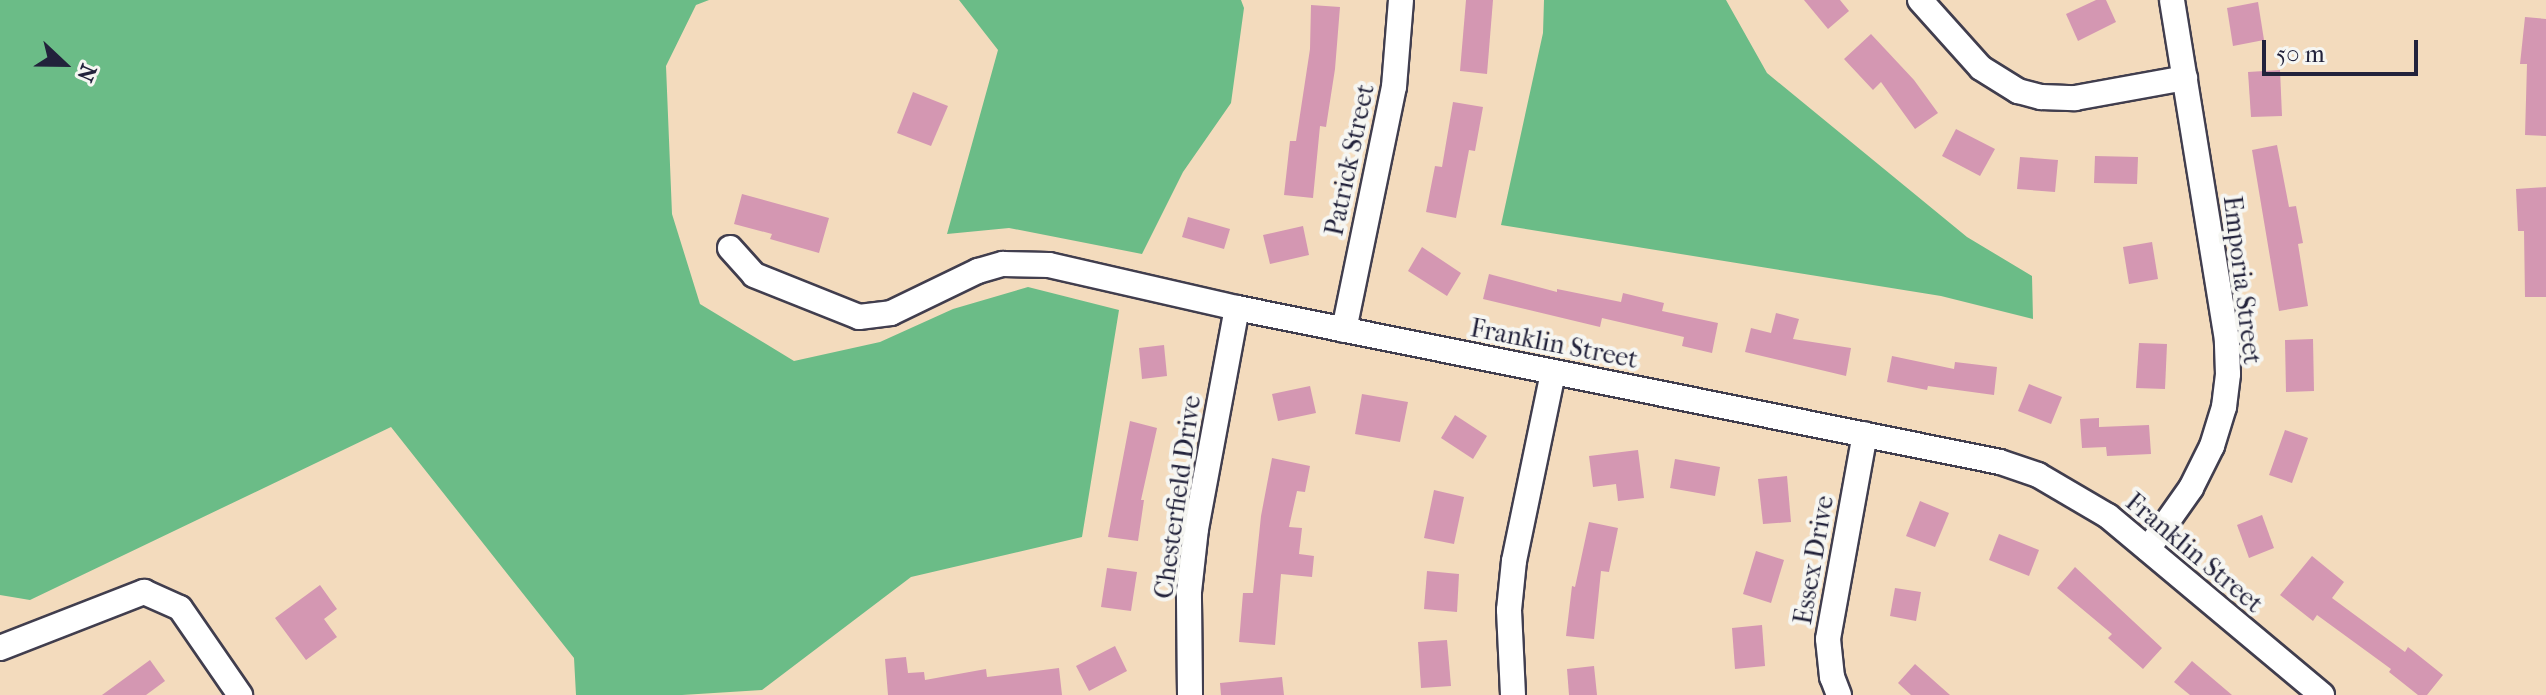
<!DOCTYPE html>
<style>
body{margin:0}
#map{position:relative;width:2546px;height:695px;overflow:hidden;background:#f3dbbd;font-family:"IM FELL French Canon",serif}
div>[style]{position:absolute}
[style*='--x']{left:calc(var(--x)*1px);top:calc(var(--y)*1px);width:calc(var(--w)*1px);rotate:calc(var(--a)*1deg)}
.forest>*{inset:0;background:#6bbc87}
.building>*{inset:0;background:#d497b2}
.roads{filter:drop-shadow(2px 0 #413e4e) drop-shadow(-2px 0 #413e4e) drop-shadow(0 2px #413e4e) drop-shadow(0 -2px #413e4e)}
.street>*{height:24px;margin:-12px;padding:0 12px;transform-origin:12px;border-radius:12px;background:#fff}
span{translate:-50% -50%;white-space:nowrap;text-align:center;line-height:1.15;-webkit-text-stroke:8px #f6f6f2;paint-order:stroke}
.street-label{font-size:26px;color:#22223b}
.north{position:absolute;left:24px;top:24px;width:80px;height:80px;-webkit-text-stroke:6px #f6f6f2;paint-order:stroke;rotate:112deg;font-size:22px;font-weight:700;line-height:32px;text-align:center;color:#22223b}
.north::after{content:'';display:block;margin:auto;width:28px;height:36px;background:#22223b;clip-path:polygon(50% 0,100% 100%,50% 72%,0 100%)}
.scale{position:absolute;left:2262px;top:40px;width:156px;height:36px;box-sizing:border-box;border:4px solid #22223b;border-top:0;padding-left:10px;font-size:24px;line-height:28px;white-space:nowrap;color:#22223b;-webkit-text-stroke:6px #f6f6f2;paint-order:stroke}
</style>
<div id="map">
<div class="forest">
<div style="clip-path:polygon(0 0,709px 0,696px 5px,666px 66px,672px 214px,700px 304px,794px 361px,880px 342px,953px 309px,1028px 287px,1119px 310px,1082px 537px,911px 577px,762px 690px,682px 695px,576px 695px,574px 658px,391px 427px,30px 600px,0 595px)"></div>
<div style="clip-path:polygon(959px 0,1241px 0,1244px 8px,1231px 103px,1183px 172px,1142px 254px,1009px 228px,947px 234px,998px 50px)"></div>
<div style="clip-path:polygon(1544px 0,1726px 0,1767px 73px,1967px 237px,2032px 276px,2033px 319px,1941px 296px,1501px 225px,1543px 33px)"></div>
</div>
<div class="building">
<div style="clip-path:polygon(1466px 0,1493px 0,1487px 74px,1460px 71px)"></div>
<div style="clip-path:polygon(1804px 0,1840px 0,1849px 11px,1828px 29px)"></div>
<div style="clip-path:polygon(2096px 0,2106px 0,2116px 22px,2078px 41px,2066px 14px)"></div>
<div style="clip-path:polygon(2258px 2px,2264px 40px,2233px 46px,2227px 8px)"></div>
<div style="clip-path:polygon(1311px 5px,1340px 7px,1335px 69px,1326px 127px,1320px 126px,1313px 198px,1284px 195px,1290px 141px,1296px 141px,1310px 49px)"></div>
<div style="clip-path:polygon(2525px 17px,2546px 19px,2546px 136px,2525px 135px,2527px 64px,2520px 64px)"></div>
<div style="clip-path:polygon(1871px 34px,1914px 80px,1938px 113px,1915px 129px,1881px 82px,1873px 90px,1844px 59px)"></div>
<div style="clip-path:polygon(2280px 70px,2282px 116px,2251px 117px,2248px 72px)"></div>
<div style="clip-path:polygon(913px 92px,948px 106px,931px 146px,897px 133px)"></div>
<div style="clip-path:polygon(1453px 102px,1483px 107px,1475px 151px,1469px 150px,1456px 218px,1426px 212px,1435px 166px,1442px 167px)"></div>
<div style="clip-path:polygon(1956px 129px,1995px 149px,1980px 176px,1942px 156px)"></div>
<div style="clip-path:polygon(2277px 145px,2289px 207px,2296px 206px,2303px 243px,2298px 244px,2308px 306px,2279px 311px,2252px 150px)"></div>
<div style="clip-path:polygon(2095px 156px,2138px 157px,2137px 184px,2094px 183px)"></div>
<div style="clip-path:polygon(2020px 157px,2058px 160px,2055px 192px,2017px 189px)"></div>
<div style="clip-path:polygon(2546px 187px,2546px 297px,2525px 297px,2524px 231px,2518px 231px,2516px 189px)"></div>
<div style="clip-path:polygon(742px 194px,829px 218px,819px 253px,770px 239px,772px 234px,734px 224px)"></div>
<div style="clip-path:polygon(1188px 217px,1230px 229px,1224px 249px,1182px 237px)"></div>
<div style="clip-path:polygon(1303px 226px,1309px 255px,1270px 264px,1263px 235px)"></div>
<div style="clip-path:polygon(2152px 242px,2158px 279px,2129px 284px,2123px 247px)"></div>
<div style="clip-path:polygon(1422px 247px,1461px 273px,1447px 296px,1408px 271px)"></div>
<div style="clip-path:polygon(1489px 274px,1557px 292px,1557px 289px,1621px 302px,1623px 293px,1664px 303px,1662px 311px,1718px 323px,1712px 353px,1682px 346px,1684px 337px,1602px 318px,1600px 327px,1483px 299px)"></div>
<div style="clip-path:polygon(1776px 313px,1799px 319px,1793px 339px,1851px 348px,1846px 376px,1745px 352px,1751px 328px,1771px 333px)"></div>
<div style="clip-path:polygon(2313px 339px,2314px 391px,2286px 392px,2285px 340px)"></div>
<div style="clip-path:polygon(2139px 343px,2167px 344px,2165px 389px,2136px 388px)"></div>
<div style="clip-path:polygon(1164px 345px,1167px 376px,1142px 379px,1139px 348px)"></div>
<div style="clip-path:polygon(1892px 356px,1954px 369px,1955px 362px,1997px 367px,1994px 395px,1928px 386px,1927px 390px,1887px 382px)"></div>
<div style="clip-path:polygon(2029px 384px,2062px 397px,2051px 424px,2018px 411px)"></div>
<div style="clip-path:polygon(1310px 386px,1316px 413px,1278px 421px,1272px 394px)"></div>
<div style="clip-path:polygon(1362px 394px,1408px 402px,1400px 442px,1355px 434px)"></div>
<div style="clip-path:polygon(1455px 415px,1487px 436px,1473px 459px,1441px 438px)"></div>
<div style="clip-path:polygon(2099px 418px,2099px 427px,2149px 425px,2151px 454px,2107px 456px,2106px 447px,2082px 448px,2080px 419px)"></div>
<div style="clip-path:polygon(1130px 421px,1157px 428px,1141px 500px,1144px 500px,1138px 541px,1108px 537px)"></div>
<div style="clip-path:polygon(2285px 430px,2308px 438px,2292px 483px,2269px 475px)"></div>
<div style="clip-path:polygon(1638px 450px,1644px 498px,1618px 501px,1616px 484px,1593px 487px,1589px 456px)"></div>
<div style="clip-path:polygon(1272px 458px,1310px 466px,1305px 492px,1297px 491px,1289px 527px,1302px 528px,1299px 554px,1314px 556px,1312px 577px,1281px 574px,1275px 645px,1239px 642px,1243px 593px,1253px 593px,1261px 516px)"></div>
<div style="clip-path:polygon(1675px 459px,1720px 467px,1715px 496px,1670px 488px)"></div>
<div style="clip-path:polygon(1787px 476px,1791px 522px,1763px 524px,1758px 479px)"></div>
<div style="clip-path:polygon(1434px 490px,1464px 497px,1454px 544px,1424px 538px)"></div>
<div style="clip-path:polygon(1920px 501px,1949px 513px,1935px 547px,1906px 536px)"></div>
<div style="clip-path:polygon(2262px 515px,2274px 548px,2249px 558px,2237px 525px)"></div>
<div style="clip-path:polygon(1589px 522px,1618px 528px,1609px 572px,1601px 571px,1594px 639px,1566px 636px,1572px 586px,1575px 587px)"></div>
<div style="clip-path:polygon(1999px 534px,2039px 550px,2029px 576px,1989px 560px)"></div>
<div style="clip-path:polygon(1756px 551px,1784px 560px,1771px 603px,1743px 594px)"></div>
<div style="clip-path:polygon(2312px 556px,2344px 582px,2332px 598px,2405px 652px,2408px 647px,2443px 675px,2427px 695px,2418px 695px,2389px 672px,2391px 669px,2317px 615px,2313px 621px,2280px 595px)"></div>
<div style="clip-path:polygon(2075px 567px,2162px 648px,2143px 669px,2108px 638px,2112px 634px,2057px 588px)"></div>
<div style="clip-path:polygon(1107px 568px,1137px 572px,1131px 611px,1101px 607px)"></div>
<div style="clip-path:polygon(1427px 571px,1459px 574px,1457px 612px,1424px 609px)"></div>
<div style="clip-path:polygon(320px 585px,337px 609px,324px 619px,337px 637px,306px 660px,275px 618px)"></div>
<div style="clip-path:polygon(1895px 588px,1921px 592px,1916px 621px,1890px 616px)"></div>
<div style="clip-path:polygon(1762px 625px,1765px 666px,1735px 669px,1732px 628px)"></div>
<div style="clip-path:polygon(1447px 640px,1451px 686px,1421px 688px,1418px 642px)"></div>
<div style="clip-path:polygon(1115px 646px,1127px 671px,1089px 691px,1076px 666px)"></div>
<div style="clip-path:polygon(906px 657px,908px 673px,924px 672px,925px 680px,986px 669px,987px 677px,1059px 668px,1062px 695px,888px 695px,885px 659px)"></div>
<div style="clip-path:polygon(150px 660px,165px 681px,146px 695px,102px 695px)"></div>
<div style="clip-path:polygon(2192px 661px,2232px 695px,2190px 695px,2174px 682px)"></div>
<div style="clip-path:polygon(1915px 664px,1950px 695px,1911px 695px,1898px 683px)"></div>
<div style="clip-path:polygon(1594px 666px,1597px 695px,1569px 695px,1567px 669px)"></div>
<div style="clip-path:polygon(1282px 677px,1284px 695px,1221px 695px,1220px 683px)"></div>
</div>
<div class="roads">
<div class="street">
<div style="--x:1920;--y:0;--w:91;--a:48.1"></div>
<div style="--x:1981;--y:68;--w:44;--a:31.9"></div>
<div style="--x:2018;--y:91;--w:24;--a:15"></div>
<div style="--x:2041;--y:97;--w:34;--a:2"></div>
<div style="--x:2075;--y:98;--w:112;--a:-10.3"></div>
<div style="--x:730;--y:248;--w:36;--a:48"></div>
<div style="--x:754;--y:275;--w:113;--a:21.8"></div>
<div style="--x:859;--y:317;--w:32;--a:-7"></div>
<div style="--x:891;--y:313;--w:97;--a:-25.8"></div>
<div style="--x:978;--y:271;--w:26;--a:-16"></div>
<div style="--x:1003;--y:264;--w:46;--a:1.2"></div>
<div style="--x:1049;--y:265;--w:193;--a:12.9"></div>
<div style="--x:1237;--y:308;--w:778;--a:11.41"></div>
<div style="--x:2000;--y:462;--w:40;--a:18.9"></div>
<div style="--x:2038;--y:475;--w:81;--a:30.4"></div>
<div style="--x:2108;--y:516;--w:279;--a:39.9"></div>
<div style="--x:1344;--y:330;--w:248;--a:-78.4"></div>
<div style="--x:1394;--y:87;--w:87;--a:-85.4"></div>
<div style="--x:2148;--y:549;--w:75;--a:-54.8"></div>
<div style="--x:2191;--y:488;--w:47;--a:-63.4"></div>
<div style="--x:2212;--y:446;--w:41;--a:-72.9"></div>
<div style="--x:2224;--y:407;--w:33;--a:-83"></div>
<div style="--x:2228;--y:374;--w:34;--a:-92"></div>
<div style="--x:2227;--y:340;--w:344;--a:-99.2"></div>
<div style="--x:0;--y:648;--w:155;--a:-21.3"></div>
<div style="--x:144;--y:592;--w:39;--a:24"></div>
<div style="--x:180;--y:608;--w:106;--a:55.4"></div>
<div style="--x:1190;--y:695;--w:103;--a:-90.6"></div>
<div style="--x:1189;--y:592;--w:63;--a:-83.7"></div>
<div style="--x:1196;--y:529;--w:225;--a:-79.5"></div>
<div style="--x:1513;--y:695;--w:85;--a:-92.7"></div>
<div style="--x:1509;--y:610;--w:49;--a:-84.2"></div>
<div style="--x:1514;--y:561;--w:193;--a:-78.3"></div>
<div style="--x:1839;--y:695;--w:19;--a:-111"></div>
<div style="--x:1832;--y:677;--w:38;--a:-96"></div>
<div style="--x:1828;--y:639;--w:208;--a:-79.8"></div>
</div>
</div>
<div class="street-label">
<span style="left:1350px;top:160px;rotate:-78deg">Patrick Street</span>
<span style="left:2242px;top:280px;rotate:83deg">Emporia Street</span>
<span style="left:1554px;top:344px;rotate:11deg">Franklin Street</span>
<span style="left:1178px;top:497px;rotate:-82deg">Chesterfield Drive</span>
<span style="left:2194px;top:553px;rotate:40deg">Franklin Street</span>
<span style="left:1814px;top:560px;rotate:-80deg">Essex Drive</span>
</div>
<div class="north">N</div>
<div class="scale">50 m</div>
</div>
